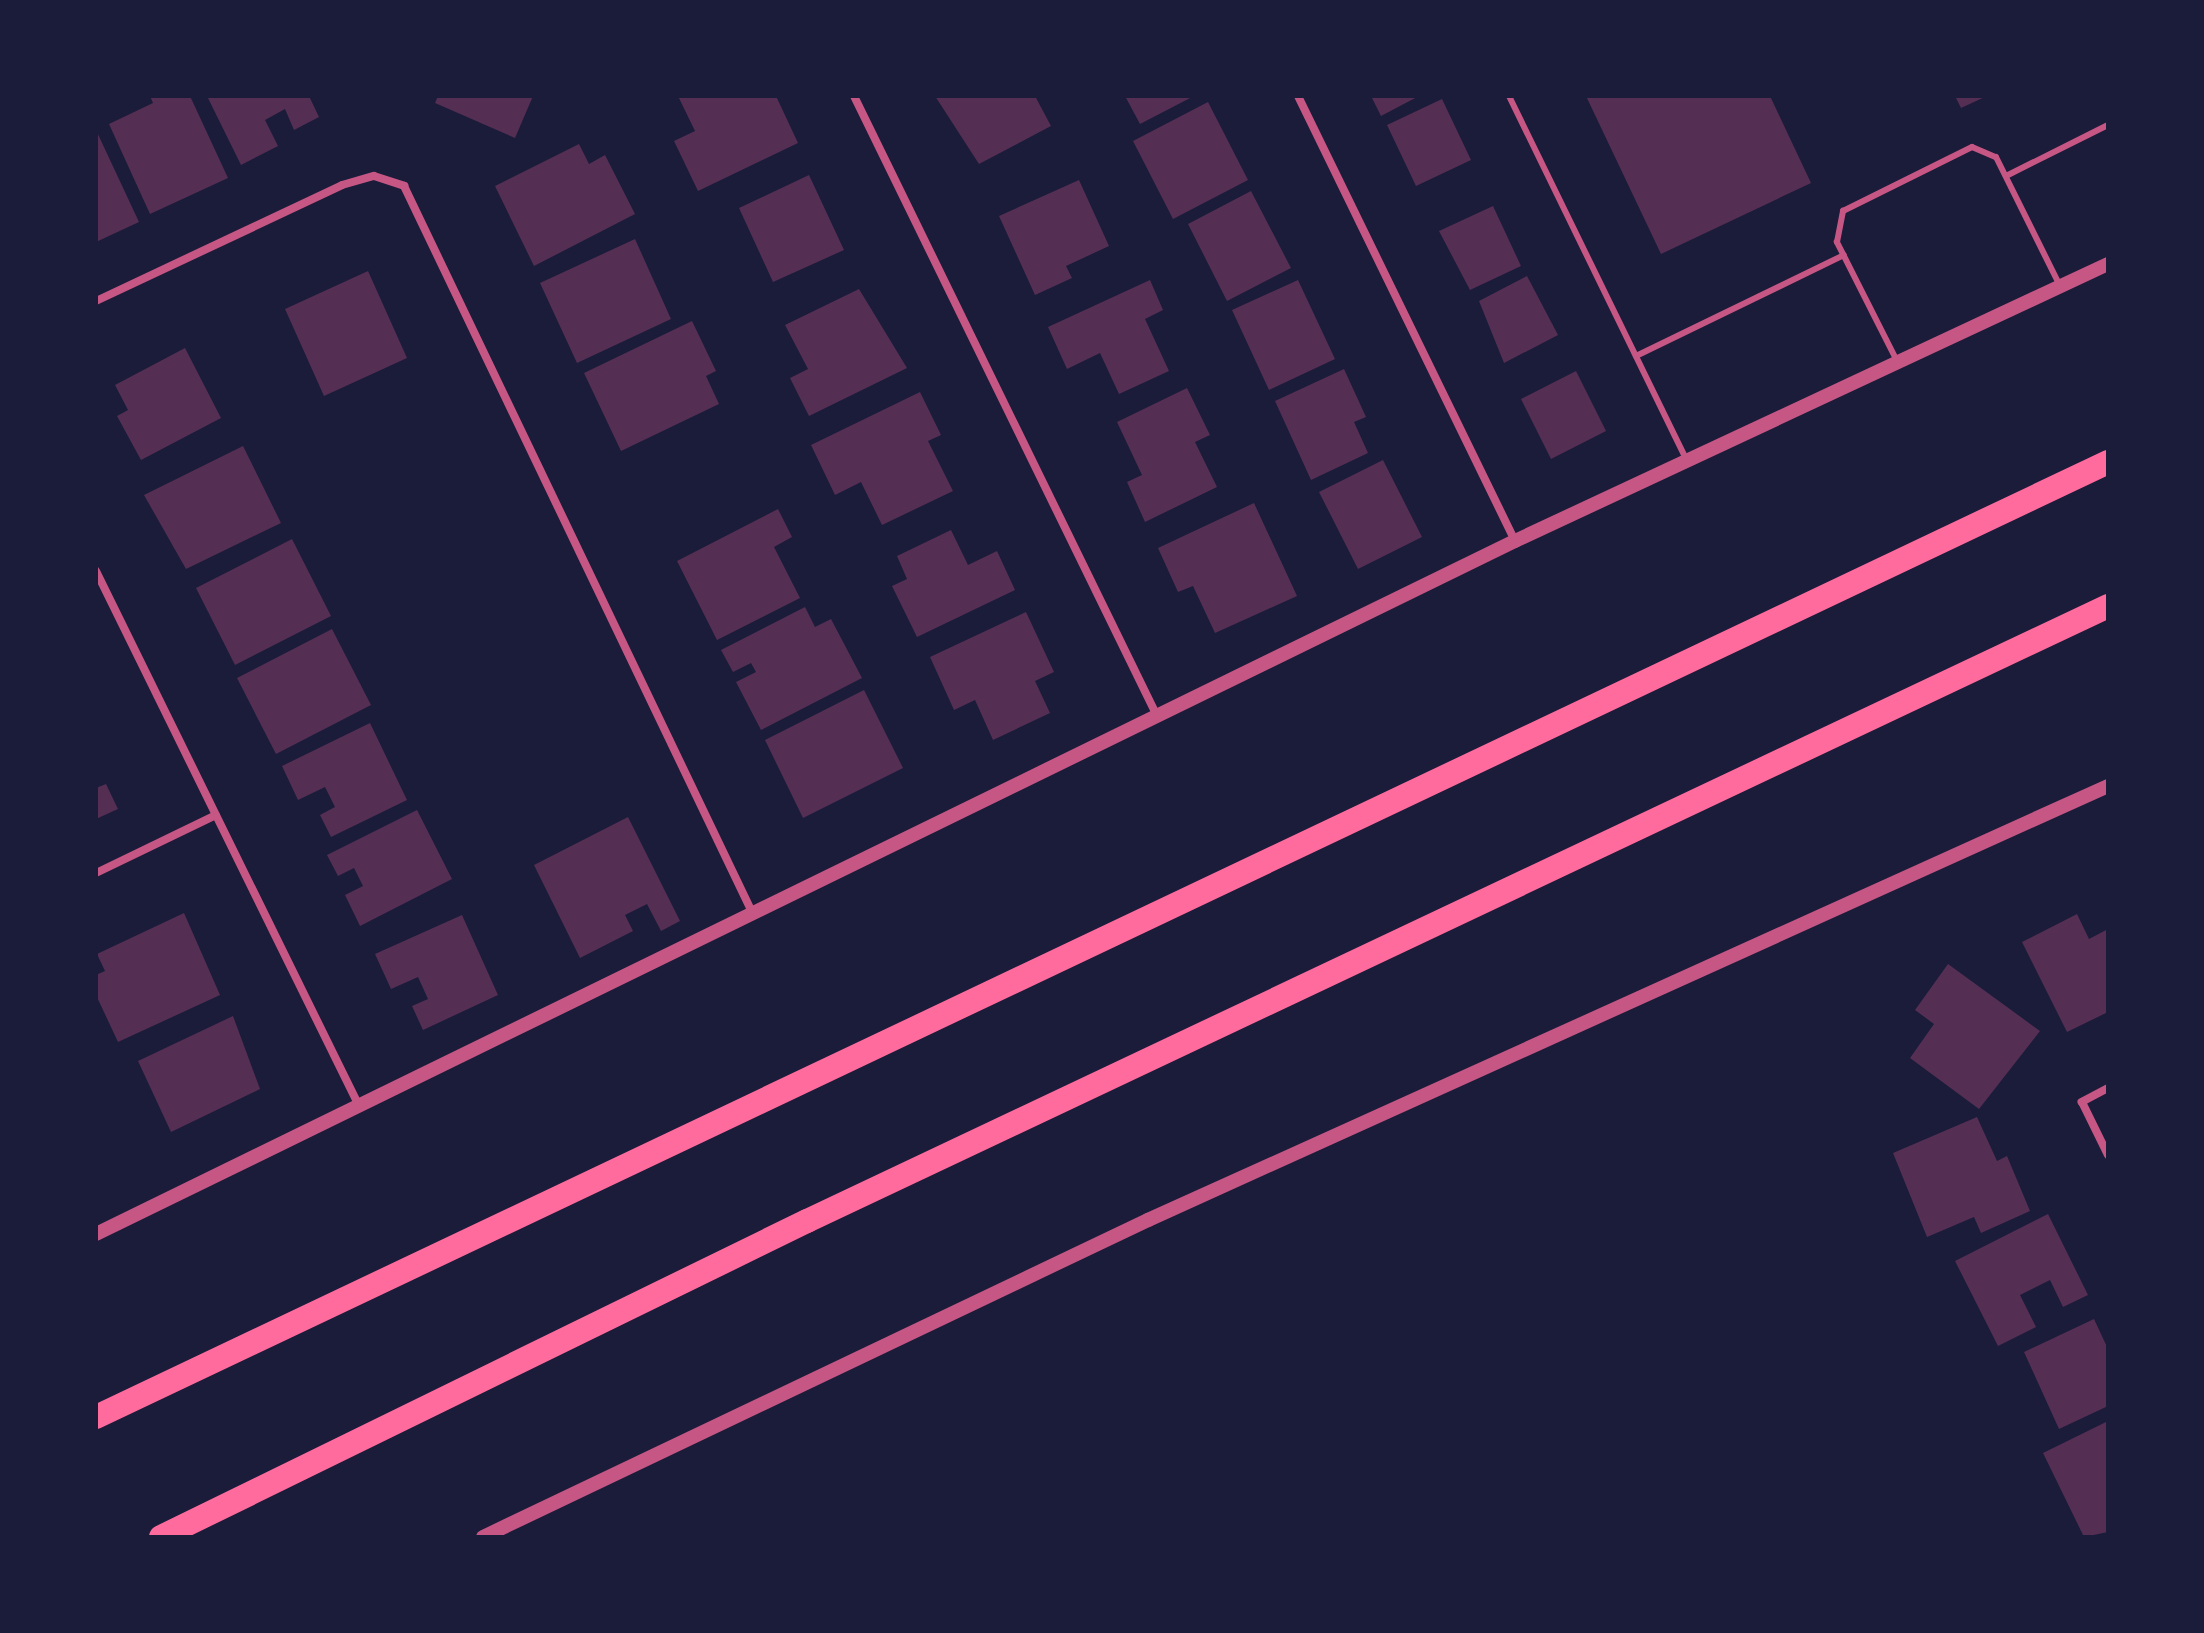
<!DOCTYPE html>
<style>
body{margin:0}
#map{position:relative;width:2204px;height:1633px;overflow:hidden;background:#1b1b3a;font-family:"Playfair Display",serif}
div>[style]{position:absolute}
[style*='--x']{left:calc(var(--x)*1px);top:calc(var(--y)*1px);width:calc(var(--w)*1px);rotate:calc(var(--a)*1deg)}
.building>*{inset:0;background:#542f53}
.service>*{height:6px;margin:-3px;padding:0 3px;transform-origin:3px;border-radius:3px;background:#c65784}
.minor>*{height:8px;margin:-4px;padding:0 4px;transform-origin:4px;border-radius:4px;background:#c65784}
.tertiary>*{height:14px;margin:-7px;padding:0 7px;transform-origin:7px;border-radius:7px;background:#c65784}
.motorway>*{height:24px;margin:-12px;padding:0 12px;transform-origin:12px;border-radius:12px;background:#ff6b9d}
span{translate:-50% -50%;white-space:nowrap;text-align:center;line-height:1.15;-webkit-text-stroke:6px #1b1b3a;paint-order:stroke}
.frame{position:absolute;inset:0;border:98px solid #1b1b3a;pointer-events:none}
</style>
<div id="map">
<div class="building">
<div style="clip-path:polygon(150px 96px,190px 96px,228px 178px,150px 214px,109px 124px,153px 103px)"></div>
<div style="clip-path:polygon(207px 96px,309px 96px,319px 117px,294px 130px,285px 109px,265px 120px,278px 146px,241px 165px)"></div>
<div style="clip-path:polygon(438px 96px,533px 96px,515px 138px,435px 103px)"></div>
<div style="clip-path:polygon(678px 96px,776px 96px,798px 143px,698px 191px,674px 141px,695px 131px)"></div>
<div style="clip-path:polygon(935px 96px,1035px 96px,1051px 126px,979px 164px)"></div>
<div style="clip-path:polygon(1125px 96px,1194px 96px,1140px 124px)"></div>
<div style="clip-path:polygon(1371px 96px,1419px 96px,1381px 116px)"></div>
<div style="clip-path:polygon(1586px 96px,1770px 96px,1811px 183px,1661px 254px)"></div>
<div style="clip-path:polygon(1955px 96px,1987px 96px,1961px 108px)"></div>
<div style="clip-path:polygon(1442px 99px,1471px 160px,1416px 186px,1387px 125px)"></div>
<div style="clip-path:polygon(1208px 102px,1248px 180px,1173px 219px,1133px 141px)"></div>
<div style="clip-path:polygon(96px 130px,139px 222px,96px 242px)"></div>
<div style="clip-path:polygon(579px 144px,589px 164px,605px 155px,635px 214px,534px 266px,495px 186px)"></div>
<div style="clip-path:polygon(809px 175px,844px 250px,773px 282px,739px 208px)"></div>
<div style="clip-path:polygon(1079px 180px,1109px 246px,1066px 266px,1072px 278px,1035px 295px,999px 216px)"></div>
<div style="clip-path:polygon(1251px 191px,1291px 268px,1227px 301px,1188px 224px)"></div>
<div style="clip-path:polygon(1493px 206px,1521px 266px,1470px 290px,1439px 231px)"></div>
<div style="clip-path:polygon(635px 239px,671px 319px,577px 363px,540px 283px)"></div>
<div style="clip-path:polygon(368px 271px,407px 358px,324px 396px,285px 309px)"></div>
<div style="clip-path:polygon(1527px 276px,1558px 335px,1504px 363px,1479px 301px)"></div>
<div style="clip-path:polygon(1150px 280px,1163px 310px,1145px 319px,1169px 371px,1119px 394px,1100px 353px,1067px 369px,1048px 327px)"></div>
<div style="clip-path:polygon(1298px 280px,1335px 359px,1269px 390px,1232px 310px)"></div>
<div style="clip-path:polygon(859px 289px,907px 368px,809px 416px,790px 378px,808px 369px,785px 325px)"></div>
<div style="clip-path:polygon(692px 321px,716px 371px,706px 376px,719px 404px,621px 451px,584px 373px)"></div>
<div style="clip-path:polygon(185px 348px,221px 418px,141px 460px,117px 416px,128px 410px,115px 385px)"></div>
<div style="clip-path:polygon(1344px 369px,1366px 417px,1354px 422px,1368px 453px,1311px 480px,1275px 401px)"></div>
<div style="clip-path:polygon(1576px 371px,1606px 431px,1551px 459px,1521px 399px)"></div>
<div style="clip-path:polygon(1187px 388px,1210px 435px,1195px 442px,1217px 487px,1145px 522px,1127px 482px,1142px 475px,1117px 422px)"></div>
<div style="clip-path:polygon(920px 392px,941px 435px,928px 441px,953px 491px,882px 525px,861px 482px,835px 495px,811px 445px)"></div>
<div style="clip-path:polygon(243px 446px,281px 523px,186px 569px,144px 495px)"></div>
<div style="clip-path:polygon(1383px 460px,1422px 537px,1358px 569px,1319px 492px)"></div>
<div style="clip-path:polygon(1254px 503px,1297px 596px,1215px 633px,1193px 586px,1178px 592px,1158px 548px)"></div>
<div style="clip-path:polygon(778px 509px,792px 537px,774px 547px,800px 598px,717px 640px,677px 561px)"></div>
<div style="clip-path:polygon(951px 530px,968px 565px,997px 551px,1015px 590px,917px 637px,892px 586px,907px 579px,897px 556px)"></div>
<div style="clip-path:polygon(292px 539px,331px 616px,235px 665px,196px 588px)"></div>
<div style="clip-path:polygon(805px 607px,815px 627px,831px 619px,862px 678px,761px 730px,736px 682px,756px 672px,751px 663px,733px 672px,721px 650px)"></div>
<div style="clip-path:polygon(1026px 612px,1054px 672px,1035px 681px,1050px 713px,993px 740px,975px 700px,954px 710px,930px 657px)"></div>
<div style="clip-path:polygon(332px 629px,371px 705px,276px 754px,237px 678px)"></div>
<div style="clip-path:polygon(864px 690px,903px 768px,803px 818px,765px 740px)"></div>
<div style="clip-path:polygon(370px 723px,407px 800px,331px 837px,320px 815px,335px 807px,325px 787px,298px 800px,282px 766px)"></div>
<div style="clip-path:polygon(106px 784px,118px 809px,96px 819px,96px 788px)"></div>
<div style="clip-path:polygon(417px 810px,452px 879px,360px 926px,345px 895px,363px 886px,354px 868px,338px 876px,327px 855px)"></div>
<div style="clip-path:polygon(628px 817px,680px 921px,661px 931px,647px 904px,625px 915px,633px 931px,580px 958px,534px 865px)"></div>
<div style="clip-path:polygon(184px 913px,220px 995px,118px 1042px,96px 995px,96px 975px,105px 971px,97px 954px)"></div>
<div style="clip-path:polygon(2077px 914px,2089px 939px,2108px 929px,2108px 1012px,2067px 1032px,2022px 942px)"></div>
<div style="clip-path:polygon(462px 915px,498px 995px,423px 1030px,412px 1006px,428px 999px,418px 977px,391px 989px,375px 954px)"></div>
<div style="clip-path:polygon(1948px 964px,2040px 1031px,1979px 1109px,1910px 1058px,1934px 1024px,1915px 1010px)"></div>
<div style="clip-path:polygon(233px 1016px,260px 1089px,171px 1132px,138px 1061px)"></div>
<div style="clip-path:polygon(1977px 1117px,1997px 1161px,2007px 1156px,2030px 1211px,1981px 1233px,1974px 1217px,1927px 1237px,1893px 1153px)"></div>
<div style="clip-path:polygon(2048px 1214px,2088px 1295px,2063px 1307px,2050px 1280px,2020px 1295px,2036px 1327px,1998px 1346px,1955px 1261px)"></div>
<div style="clip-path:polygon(2094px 1319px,2108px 1349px,2108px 1406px,2059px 1429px,2024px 1352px)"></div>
<div style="clip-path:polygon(2108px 1421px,2108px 1532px,2084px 1537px,2043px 1453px)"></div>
</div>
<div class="service">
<div style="--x:1509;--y:96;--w:406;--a:64"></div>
<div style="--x:2006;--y:176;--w:114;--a:-26.6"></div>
<div style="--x:1636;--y:356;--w:231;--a:-25.9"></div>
<div style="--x:1898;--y:363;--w:136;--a:-116.8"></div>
<div style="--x:1837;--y:242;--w:32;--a:-79"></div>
<div style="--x:1843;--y:211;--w:144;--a:-26.4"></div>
<div style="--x:1972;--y:147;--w:26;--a:23"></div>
<div style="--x:1996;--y:157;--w:144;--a:63.6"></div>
</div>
<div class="minor">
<div style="--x:854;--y:96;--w:690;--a:63.95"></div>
<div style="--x:1298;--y:96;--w:495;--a:64"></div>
<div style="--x:96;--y:301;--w:272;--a:-25.2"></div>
<div style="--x:342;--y:185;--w:33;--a:-16"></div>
<div style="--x:374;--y:176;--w:32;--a:18"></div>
<div style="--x:404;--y:186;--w:807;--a:64.39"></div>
<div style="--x:96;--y:571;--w:594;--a:63.82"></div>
<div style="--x:96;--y:873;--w:133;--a:-25.8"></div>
<div style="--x:2108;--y:1088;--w:30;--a:152"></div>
<div style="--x:2082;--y:1102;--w:59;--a:63.9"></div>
</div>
<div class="tertiary">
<div style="--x:96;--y:1234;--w:1579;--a:-26.03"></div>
<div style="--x:1515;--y:541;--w:655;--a:-25.04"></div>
<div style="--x:483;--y:1537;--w:737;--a:-25.49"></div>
<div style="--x:1148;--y:1220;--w:1054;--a:-24.33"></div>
</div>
<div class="motorway">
<div style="--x:96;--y:1417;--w:2227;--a:-25.39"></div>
<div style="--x:161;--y:1537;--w:719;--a:-26.07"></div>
<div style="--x:807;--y:1221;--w:1439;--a:-25.3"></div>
</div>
<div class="frame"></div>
</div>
